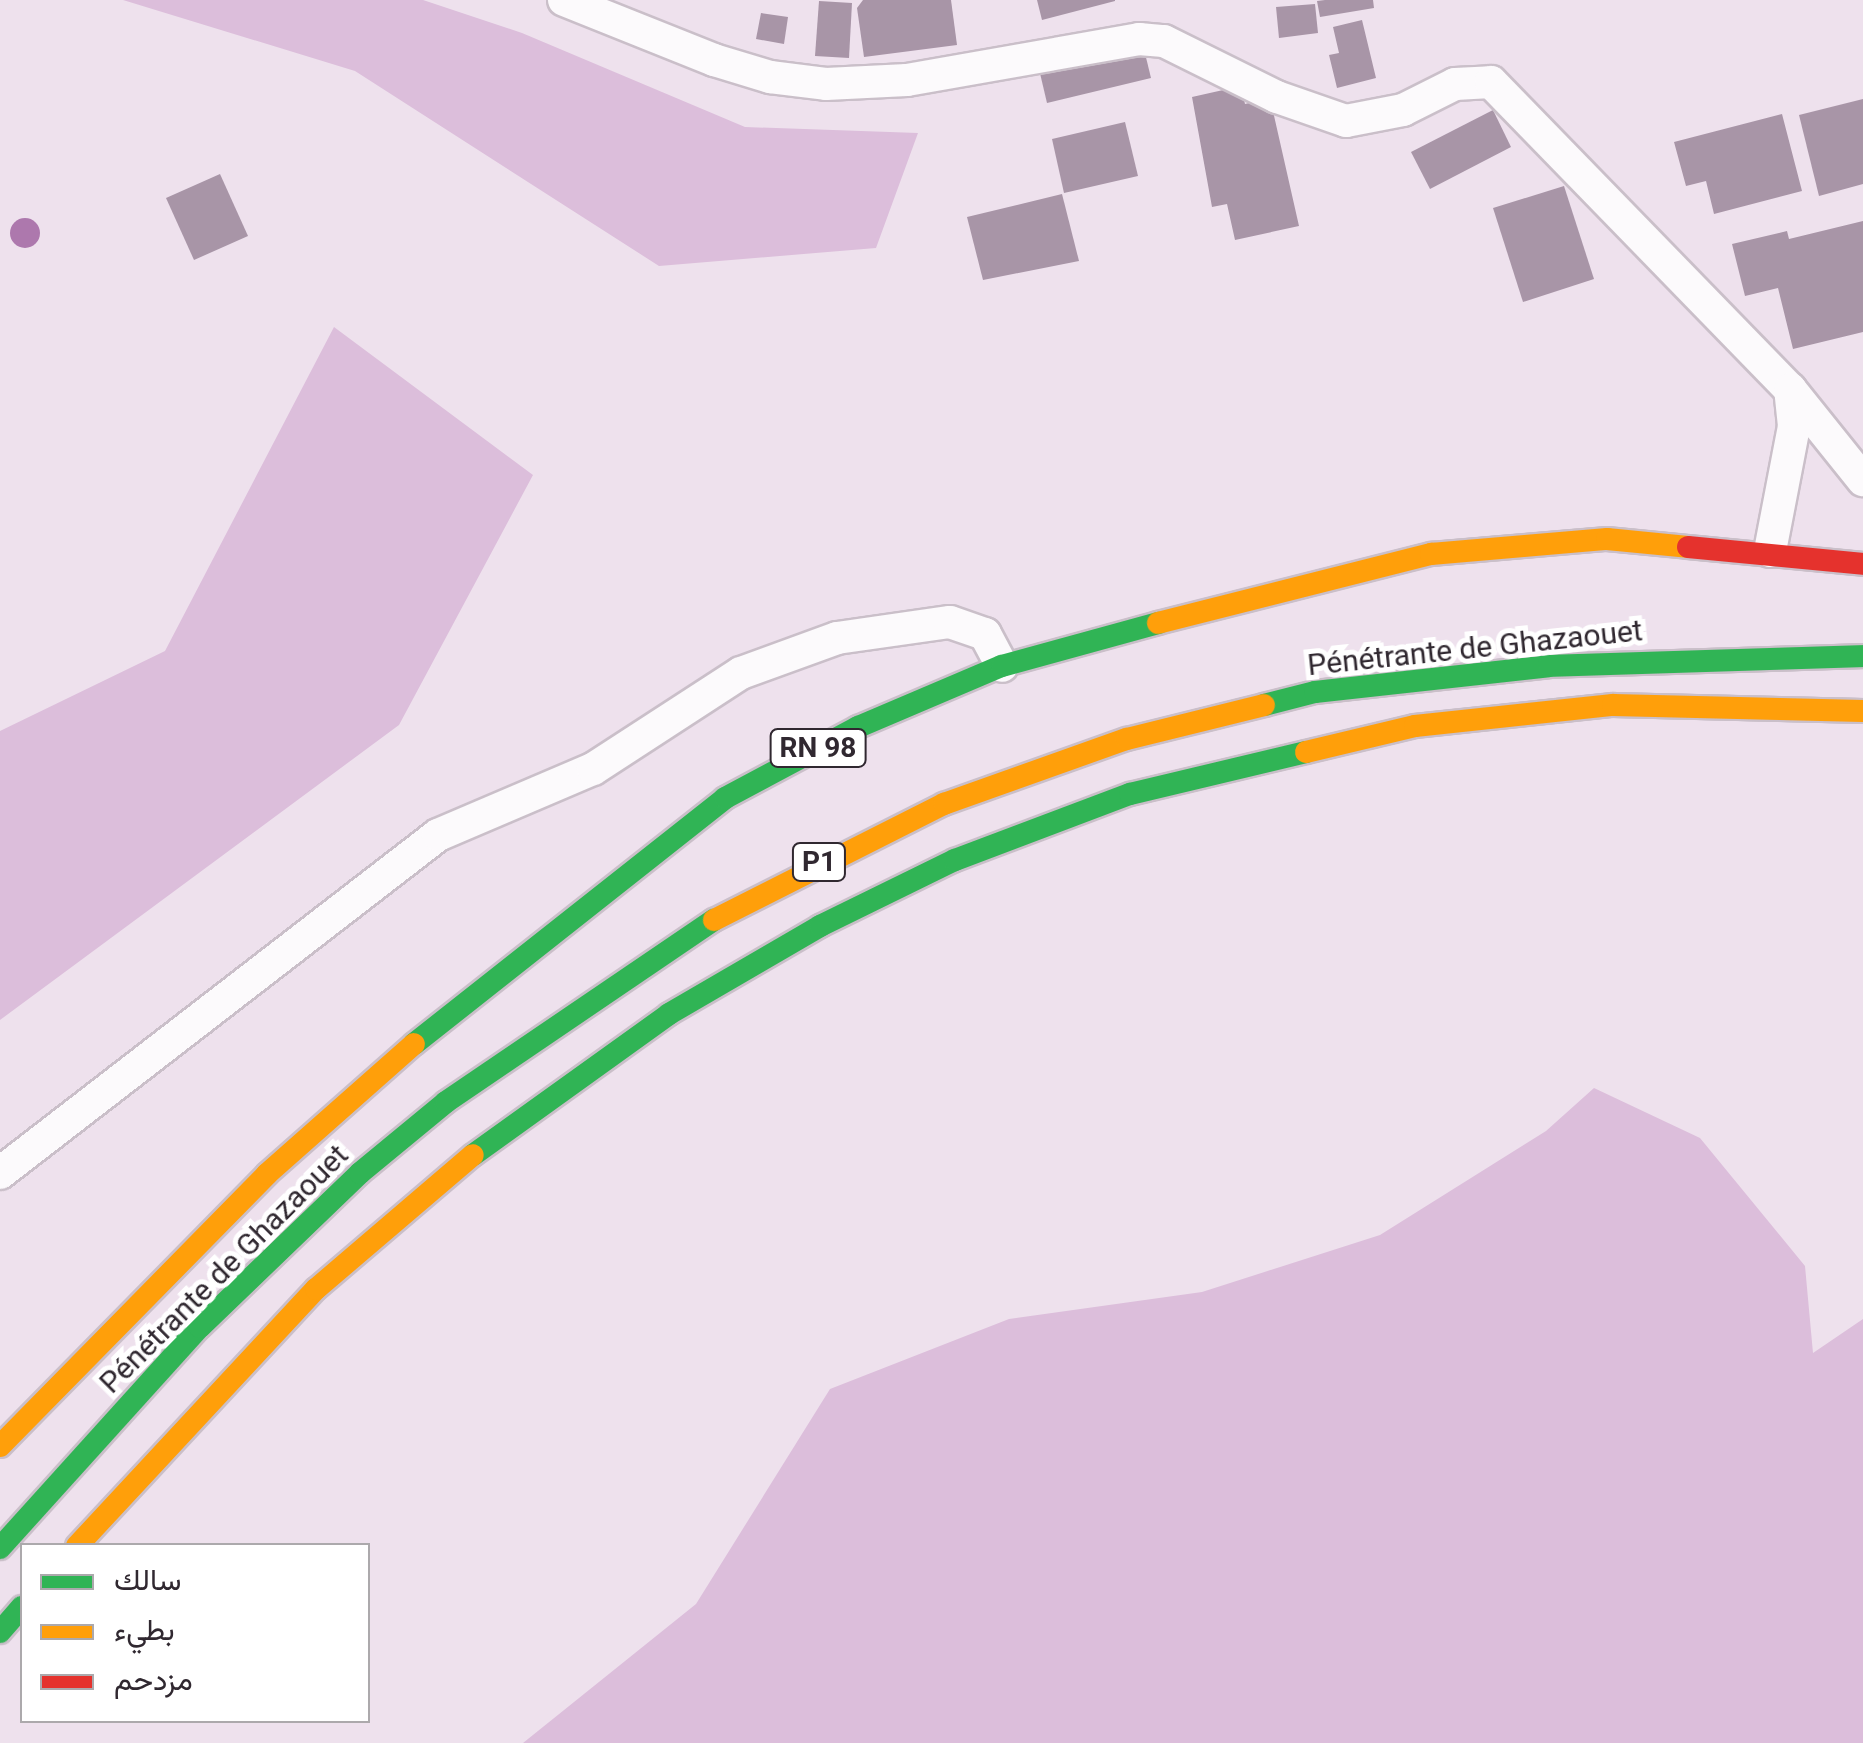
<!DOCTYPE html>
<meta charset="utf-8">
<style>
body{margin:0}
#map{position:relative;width:1863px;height:1743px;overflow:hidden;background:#eee1ed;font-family:Roboto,Vazirmatn,sans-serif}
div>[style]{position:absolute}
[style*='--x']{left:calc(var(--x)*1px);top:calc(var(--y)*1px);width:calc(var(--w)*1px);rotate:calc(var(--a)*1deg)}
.green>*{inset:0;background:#dcbedb}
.building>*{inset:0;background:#a895a7}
.roads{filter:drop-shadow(2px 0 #cabfc9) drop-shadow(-2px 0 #cabfc9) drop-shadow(0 2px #cabfc9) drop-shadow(0 -2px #cabfc9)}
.street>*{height:32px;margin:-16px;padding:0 16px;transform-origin:16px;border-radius:16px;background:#fcfafc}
.fast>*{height:22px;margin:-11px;padding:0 11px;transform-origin:11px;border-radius:11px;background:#30b455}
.slow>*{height:22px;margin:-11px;padding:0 11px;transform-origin:11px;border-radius:11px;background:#ff9f0a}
.jam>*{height:22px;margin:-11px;padding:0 11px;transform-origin:11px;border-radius:11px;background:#e5322d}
.trees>*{width:30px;height:30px;margin:-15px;border-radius:50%;background:#ad78ad}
span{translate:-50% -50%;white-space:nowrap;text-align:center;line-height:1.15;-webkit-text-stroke:10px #fff;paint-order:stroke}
.shield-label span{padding:2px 8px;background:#fff;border:2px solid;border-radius:8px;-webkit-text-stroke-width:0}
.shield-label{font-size:28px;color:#302830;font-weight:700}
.street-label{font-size:30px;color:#302830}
.legend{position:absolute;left:20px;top:1543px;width:350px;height:180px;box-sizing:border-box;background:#fff;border:2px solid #aca9ac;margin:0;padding:12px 18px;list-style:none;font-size:30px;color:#302830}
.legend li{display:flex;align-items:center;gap:20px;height:50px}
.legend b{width:50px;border:2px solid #aca9ac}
</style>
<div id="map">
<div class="green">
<div style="clip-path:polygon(123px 0,423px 0,522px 33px,745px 127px,918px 133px,876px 248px,659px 266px,355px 71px)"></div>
<div style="clip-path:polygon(334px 327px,533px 475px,399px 725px,0 1020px,0 731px,165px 651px)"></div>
<div style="clip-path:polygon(1594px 1088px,1700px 1138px,1805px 1266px,1813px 1353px,1863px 1319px,1863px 1743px,523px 1743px,696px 1604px,830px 1389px,1009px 1319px,1202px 1292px,1380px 1235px,1546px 1131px)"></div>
</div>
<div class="building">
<div style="clip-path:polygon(863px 0,951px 0,957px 45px,864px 57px,857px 8px)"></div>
<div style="clip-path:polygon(1037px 0,1115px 0,1115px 1px,1042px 20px)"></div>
<div style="clip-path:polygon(1325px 0,1373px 0,1374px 8px,1320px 17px,1317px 1px)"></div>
<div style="clip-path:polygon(819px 1px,852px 3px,849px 58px,815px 56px)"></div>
<div style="clip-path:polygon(1315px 4px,1318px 33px,1279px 38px,1276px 7px)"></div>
<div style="clip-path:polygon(761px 13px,788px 17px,784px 44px,756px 39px)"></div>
<div style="clip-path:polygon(1362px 20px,1376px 78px,1337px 88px,1329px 55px,1339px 53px,1333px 27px)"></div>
<div style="clip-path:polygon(1143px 45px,1151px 78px,1047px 103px,1039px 69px)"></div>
<div style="clip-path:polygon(1241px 86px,1245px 104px,1270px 98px,1299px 226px,1235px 240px,1227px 204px,1212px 207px,1192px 97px)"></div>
<div style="clip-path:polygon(1863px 99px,1863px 184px,1819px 196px,1799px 115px)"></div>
<div style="clip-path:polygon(1493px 110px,1511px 147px,1430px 189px,1411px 152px)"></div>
<div style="clip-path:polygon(1782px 114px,1802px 191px,1714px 214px,1706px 181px,1686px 186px,1674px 142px)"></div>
<div style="clip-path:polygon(1125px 122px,1138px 176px,1064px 193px,1052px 139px)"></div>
<div style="clip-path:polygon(220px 174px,248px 236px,194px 260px,166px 198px)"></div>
<div style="clip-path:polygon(1564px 186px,1594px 279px,1523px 302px,1493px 208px)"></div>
<div style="clip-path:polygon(1062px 194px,1079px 261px,983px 280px,967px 217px)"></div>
<div style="clip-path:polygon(1863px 221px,1863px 332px,1793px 349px,1778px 288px,1745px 296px,1732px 244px,1787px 231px,1789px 239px)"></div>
</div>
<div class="roads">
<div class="street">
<div style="--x:564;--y:0;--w:162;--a:21.8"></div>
<div style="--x:714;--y:60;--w:59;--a:16.9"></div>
<div style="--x:770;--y:77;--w:56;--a:7.1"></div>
<div style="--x:826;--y:84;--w:81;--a:-2.8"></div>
<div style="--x:907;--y:80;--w:236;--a:-10"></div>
<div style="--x:1139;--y:39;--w:25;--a:5"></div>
<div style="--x:1164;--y:41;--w:126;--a:26.4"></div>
<div style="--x:1277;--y:97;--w:73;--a:19.2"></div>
<div style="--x:1346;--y:121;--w:58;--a:-10.9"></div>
<div style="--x:1403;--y:110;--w:58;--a:-26.6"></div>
<div style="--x:1455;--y:84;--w:36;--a:-3"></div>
<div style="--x:1491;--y:82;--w:429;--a:45.8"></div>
<div style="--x:1790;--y:389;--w:117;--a:51.3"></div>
<div style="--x:1770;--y:551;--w:127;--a:-79.1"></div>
<div style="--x:1794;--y:426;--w:37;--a:-96"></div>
<div style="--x:0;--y:1173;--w:553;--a:-37.66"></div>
<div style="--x:438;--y:835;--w:168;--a:-23.1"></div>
<div style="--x:593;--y:769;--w:176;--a:-33"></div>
<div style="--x:741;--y:673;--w:102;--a:-20"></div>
<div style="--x:837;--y:638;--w:114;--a:-8.1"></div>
<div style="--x:950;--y:622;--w:37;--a:19"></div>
<div style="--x:985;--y:634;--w:36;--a:62"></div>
</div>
<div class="fast">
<div style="--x:1264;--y:705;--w:53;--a:-14.3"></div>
<div style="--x:1315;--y:692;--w:235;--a:-6.3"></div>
<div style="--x:1549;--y:666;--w:314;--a:-1.8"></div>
<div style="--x:414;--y:1044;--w:397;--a:-38.3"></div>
<div style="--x:725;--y:798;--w:151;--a:-28.1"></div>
<div style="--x:858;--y:727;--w:156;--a:-23"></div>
<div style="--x:1002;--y:666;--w:162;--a:-15.4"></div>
<div style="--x:473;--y:1155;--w:241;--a:-35.7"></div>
<div style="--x:669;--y:1014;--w:175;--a:-30.2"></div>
<div style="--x:820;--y:926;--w:150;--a:-26.1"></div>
<div style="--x:955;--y:860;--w:187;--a:-20.7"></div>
<div style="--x:1130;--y:794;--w:181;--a:-13.4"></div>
<div style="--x:0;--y:1548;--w:298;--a:-47.9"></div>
<div style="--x:200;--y:1327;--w:222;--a:-43.9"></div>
<div style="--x:360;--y:1173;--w:112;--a:-39.5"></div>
<div style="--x:446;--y:1102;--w:324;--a:-34.2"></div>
<div style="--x:0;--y:1632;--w:33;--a:-49"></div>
</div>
<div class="slow">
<div style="--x:1158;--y:623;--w:282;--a:-14.2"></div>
<div style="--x:1431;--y:554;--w:177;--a:-4.9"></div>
<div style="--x:1607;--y:539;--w:81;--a:5.6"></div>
<div style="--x:1306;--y:752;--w:112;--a:-13.4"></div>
<div style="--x:1415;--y:726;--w:199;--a:-6.1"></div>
<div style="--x:1613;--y:705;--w:250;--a:1.4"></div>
<div style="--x:714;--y:920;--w:258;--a:-26.8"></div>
<div style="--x:944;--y:804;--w:194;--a:-19.6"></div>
<div style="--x:1127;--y:739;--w:141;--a:-13.9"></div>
<div style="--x:0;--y:1446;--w:381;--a:-45.5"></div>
<div style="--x:267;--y:1174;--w:196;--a:-41.5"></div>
<div style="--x:77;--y:1546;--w:351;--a:-47.1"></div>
<div style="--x:316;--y:1289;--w:206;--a:-40.5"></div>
</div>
<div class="jam">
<div style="--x:1688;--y:547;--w:176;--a:5.5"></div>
</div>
</div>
<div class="trees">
<div style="left:25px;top:233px"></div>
</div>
<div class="shield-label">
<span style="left:818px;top:748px">RN 98</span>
<span style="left:819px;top:862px">P1</span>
</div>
<div class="street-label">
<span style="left:1475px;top:648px;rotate:-6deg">Pénétrante de Ghazaouet</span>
<span style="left:224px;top:1269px;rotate:-45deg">Pénétrante de Ghazaouet</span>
</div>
<ul class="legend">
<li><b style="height:12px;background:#30b455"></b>سالك</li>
<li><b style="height:12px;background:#ff9f0a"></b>بطيء</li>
<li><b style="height:12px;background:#e5322d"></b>مزدحم</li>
</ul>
</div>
